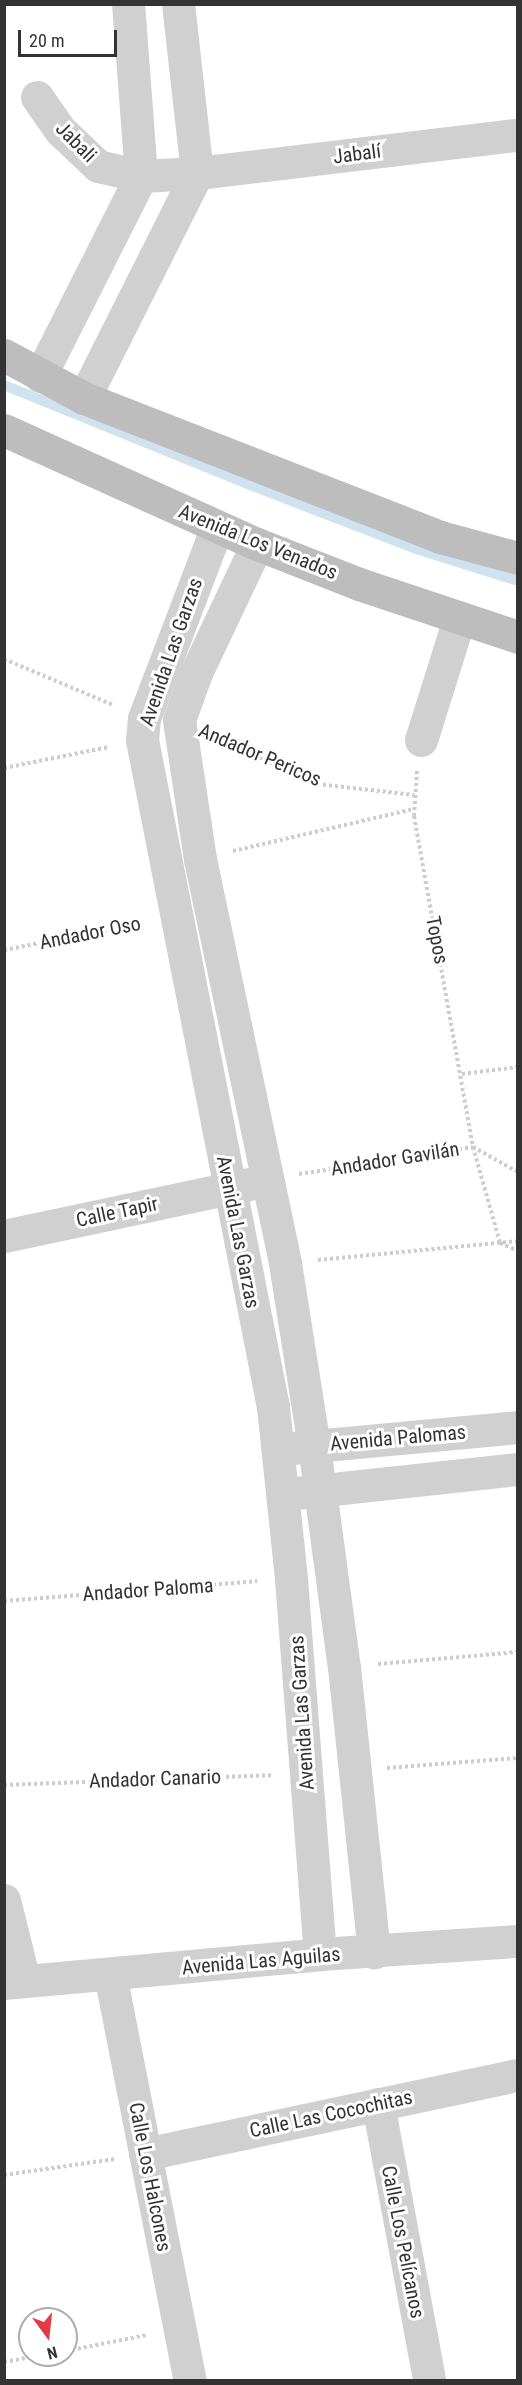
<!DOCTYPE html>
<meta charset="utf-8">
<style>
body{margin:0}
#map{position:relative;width:522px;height:2385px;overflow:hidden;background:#fff;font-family:"Roboto Condensed",sans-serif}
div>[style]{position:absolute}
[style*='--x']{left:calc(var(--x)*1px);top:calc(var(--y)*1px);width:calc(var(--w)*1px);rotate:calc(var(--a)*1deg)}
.stream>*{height:10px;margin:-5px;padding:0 5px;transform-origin:5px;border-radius:5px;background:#cfe2ee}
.path>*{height:4px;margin-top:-2px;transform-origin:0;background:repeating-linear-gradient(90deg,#cdcdcd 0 3px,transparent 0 6px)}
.street>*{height:33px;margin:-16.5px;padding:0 16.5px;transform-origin:16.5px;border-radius:16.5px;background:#d0d0d0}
.secondary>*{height:33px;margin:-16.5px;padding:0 16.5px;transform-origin:16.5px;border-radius:16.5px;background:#bdbdbd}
span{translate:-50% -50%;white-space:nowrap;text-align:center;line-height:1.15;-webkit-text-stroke:6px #fff;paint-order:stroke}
.street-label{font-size:20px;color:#333}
.frame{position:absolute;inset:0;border:6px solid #333;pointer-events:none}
.north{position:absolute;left:18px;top:2307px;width:60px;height:60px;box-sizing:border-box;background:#fff;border:2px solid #adadad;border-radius:50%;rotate:165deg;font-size:16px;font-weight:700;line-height:24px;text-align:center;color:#333}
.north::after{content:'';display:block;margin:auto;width:21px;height:27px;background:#e63946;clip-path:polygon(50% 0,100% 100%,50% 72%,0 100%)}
.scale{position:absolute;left:18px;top:30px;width:99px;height:27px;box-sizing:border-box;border:3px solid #333;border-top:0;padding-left:8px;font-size:18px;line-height:21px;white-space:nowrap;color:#333;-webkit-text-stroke:4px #fff;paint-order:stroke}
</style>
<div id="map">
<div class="stream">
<div style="--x:4;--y:385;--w:260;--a:22.1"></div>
<div style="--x:245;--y:483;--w:183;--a:21.1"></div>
<div style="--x:416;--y:549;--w:107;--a:17.4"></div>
</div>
<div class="path">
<div style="--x:4;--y:659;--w:118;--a:22.9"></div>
<div style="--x:216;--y:737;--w:111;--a:25"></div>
<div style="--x:317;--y:784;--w:98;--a:6.5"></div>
<div style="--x:4;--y:768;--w:107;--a:-11.3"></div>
<div style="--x:417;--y:771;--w:45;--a:93.8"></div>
<div style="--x:414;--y:816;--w:336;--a:79.9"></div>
<div style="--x:473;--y:1147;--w:100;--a:74.3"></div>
<div style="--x:500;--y:1243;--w:20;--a:24"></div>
<div style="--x:233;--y:851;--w:186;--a:-13.1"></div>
<div style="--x:4;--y:950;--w:142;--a:-11"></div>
<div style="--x:462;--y:1074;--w:56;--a:-7.1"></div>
<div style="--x:299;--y:1174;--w:176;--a:-8.8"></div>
<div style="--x:473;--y:1147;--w:51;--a:29.1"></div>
<div style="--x:318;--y:1260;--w:201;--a:-5.4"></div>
<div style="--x:4;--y:1601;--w:254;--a:-4.5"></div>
<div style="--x:378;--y:1664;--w:141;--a:-4.9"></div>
<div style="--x:387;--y:1768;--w:131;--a:-4.4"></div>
<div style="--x:4;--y:1785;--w:269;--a:-2.1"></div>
<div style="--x:4;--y:2175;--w:112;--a:-8.2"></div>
<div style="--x:66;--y:2351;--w:83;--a:-11.2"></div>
<div style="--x:4;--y:2362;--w:40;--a:-10"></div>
</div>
<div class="street">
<div style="--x:37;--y:97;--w:40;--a:55.1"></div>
<div style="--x:60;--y:130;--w:52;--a:43.5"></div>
<div style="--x:98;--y:166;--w:44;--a:13.1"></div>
<div style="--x:141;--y:176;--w:56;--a:-3.1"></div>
<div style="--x:197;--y:173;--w:323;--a:-6.8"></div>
<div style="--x:40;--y:376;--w:224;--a:-63.2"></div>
<div style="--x:141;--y:176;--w:172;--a:-94.3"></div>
<div style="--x:84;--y:398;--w:252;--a:-63.3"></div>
<div style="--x:197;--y:173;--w:170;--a:-96.4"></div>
<div style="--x:217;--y:527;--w:204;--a:110.9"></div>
<div style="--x:144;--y:718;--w:22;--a:95"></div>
<div style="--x:142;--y:740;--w:680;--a:78.89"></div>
<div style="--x:273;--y:1407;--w:173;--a:84"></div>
<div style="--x:291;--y:1579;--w:376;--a:85.6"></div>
<div style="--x:257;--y:544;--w:143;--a:115.3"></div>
<div style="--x:196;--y:673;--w:50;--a:109.9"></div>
<div style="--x:179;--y:720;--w:141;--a:81.4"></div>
<div style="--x:200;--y:859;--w:413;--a:78.1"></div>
<div style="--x:285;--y:1263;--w:185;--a:81"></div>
<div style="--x:314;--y:1446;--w:223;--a:82.3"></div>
<div style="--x:344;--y:1667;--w:287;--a:84"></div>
<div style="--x:421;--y:740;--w:127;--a:-72.6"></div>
<div style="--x:4;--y:1236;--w:250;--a:-12"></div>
<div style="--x:292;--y:1448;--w:227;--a:-5.3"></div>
<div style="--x:296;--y:1493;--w:223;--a:-6.2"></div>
<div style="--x:4;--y:1900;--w:83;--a:76.1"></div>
<div style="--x:110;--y:1974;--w:414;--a:78.9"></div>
<div style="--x:4;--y:1983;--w:317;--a:-5.2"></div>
<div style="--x:320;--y:1954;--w:198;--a:-3.8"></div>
<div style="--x:378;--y:2104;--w:281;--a:79.5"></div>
<div style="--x:145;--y:2154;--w:381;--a:-12"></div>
</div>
<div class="secondary">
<div style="--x:4;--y:355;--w:91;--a:28.3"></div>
<div style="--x:84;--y:398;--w:382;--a:21.3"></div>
<div style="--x:440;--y:537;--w:81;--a:15.1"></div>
<div style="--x:4;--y:430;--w:277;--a:24.3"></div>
<div style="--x:257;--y:544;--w:110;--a:21.4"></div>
<div style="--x:359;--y:584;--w:168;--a:18.4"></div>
</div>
<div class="street-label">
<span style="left:76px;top:142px;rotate:45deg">Jabali</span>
<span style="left:357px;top:154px;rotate:-7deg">Jabalí</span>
<span style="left:258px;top:542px;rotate:22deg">Avenida Los Venados</span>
<span style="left:171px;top:652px;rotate:-71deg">Avenida Las Garzas</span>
<span style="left:260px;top:755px;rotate:23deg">Andador Pericos</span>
<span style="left:90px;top:933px;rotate:-11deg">Andador Oso</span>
<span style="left:437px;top:940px;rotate:79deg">Topos</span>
<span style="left:395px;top:1159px;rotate:-9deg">Andador Gavilán</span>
<span style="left:117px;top:1212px;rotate:-12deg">Calle Tapir</span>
<span style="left:238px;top:1232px;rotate:79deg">Avenida Las Garzas</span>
<span style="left:398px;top:1438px;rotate:-5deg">Avenida Palomas</span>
<span style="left:148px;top:1590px;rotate:-4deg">Andador Paloma</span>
<span style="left:302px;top:1713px;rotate:-94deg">Avenida Las Garzas</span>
<span style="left:155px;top:1779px;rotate:-2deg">Andador Canario</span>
<span style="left:261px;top:1961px;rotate:-5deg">Avenida Las Aguilas</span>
<span style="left:331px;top:2114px;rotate:-12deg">Calle Las Cocochitas</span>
<span style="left:150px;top:2177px;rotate:79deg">Calle Los Halcones</span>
<span style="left:403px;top:2242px;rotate:79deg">Calle Los Pelícanos</span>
</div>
<div class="frame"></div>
<div class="north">N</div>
<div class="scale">20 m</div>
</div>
